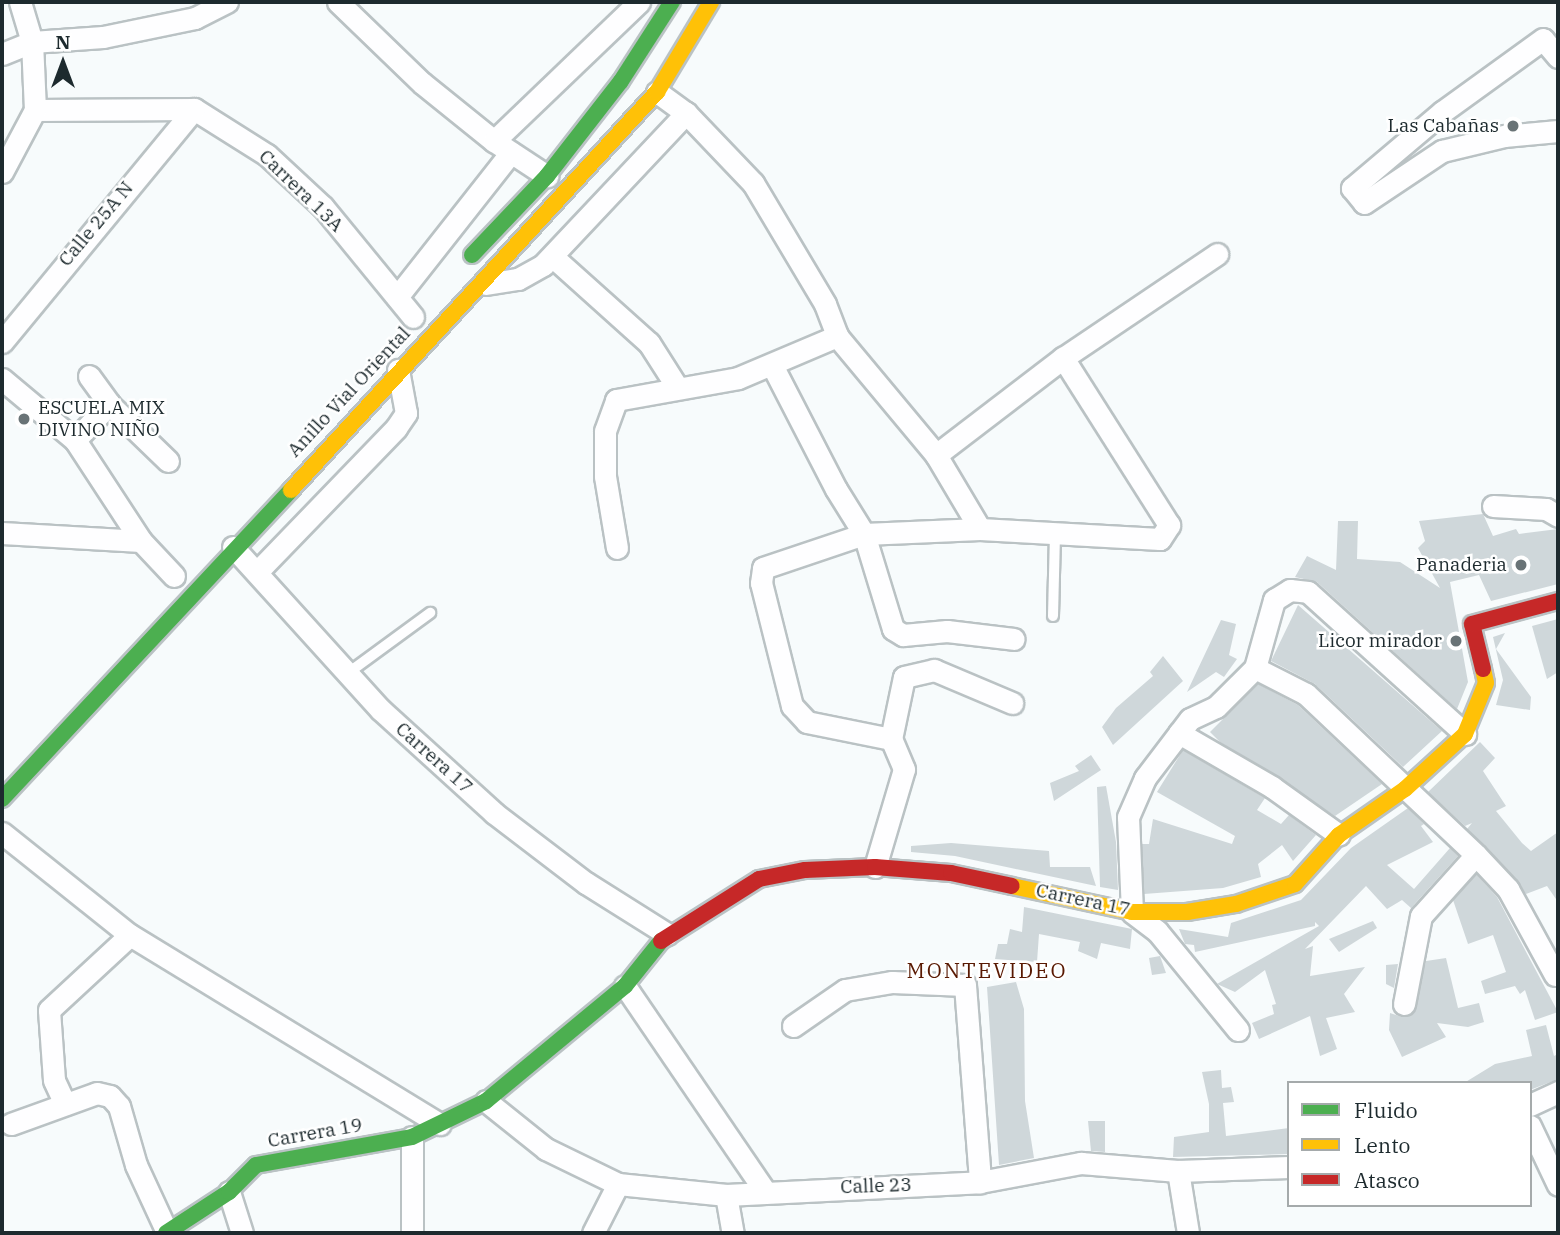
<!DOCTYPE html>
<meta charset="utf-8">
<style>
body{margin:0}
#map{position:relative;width:1560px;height:1235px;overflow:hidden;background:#f7fbfc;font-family:"IBM Plex Serif",serif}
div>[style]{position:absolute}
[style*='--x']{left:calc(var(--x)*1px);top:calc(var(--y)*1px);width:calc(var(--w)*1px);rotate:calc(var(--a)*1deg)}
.building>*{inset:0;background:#cfd7da}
.roads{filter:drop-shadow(2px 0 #bac2c4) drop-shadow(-2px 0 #bac2c4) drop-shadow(0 2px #bac2c4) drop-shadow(0 -2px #bac2c4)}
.lane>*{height:10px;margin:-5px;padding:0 5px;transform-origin:5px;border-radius:5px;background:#fefeff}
.street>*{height:21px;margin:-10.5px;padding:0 10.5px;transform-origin:10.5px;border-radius:10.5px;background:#fefeff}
.fast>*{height:16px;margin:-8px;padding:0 8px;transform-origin:8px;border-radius:8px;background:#4caf50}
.slow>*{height:16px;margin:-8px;padding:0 8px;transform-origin:8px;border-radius:8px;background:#ffc107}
.jam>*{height:16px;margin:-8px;padding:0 8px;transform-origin:8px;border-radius:8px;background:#c62828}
.dots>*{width:19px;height:19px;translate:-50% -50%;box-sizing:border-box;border:4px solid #fff;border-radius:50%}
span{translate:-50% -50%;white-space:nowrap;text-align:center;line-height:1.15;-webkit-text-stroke:5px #fff;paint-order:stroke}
.poi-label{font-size:19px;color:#1d2a2e}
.right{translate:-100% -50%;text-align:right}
.left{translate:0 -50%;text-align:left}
.street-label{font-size:19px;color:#1d2a2e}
.neighbourhood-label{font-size:21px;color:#591902;letter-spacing:2px}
.frame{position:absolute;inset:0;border:4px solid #1d2a2e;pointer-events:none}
.legend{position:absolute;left:1287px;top:1081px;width:245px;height:126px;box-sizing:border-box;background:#fff;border:2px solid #a5aaab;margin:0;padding:9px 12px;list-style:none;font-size:21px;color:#1d2a2e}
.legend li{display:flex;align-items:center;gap:14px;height:35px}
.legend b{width:35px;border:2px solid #a5aaab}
.north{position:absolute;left:28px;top:28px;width:70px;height:70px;-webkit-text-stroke:5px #fff;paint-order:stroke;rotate:0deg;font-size:19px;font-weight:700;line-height:28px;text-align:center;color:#1d2a2e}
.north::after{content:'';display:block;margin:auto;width:24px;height:32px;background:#1d2a2e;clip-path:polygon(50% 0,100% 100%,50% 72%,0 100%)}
</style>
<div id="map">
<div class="building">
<div style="clip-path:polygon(1483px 514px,1493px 536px,1516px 529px,1519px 534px,1558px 529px,1558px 584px,1491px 601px,1479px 575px,1450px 582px,1468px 682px,1457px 709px,1317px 582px,1295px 577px,1307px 556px,1336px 570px,1338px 521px,1358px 521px,1357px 559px,1400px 562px,1440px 588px,1418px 548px,1425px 541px,1419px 521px)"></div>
<div style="clip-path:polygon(1298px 605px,1442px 731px,1403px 767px,1315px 684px,1271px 661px)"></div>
<div style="clip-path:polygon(1558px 619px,1558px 672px,1547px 679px,1532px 626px)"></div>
<div style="clip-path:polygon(1221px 620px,1236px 624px,1229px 655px,1237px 659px,1224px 677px,1216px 672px,1187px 692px)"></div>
<div style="clip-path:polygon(1505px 633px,1496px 649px,1531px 697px,1530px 710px,1496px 705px,1503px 680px,1493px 637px)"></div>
<div style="clip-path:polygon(1163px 656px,1183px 681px,1113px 745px,1102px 727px,1116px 708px,1153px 676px,1150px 672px)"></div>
<div style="clip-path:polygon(1258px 684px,1298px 705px,1382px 784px,1335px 816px,1220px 742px,1210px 732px)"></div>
<div style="clip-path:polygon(1480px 742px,1495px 758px,1483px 771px,1506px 806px,1496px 811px,1522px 843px,1531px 851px,1558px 832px,1558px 902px,1547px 886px,1526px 894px,1467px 829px,1472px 823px,1465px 826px,1428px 792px)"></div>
<div style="clip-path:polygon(1183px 750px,1265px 798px,1257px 810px,1281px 824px,1289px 815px,1316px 835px,1293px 861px,1282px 845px,1258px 864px,1261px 877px,1223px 888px,1144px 894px,1142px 844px,1149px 844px,1153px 819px,1232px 844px,1235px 836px,1157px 792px)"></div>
<div style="clip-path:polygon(1091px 755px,1101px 770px,1054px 801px,1050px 783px,1079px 771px,1075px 766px)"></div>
<div style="clip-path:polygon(1106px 786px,1116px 842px,1118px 890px,1100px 887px,1097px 787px)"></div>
<div style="clip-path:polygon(1408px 808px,1424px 824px,1421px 826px,1433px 842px,1387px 865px,1414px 889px,1450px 848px,1458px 856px,1411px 908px,1402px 900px,1387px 909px,1366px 886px,1305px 949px,1313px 946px,1310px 976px,1365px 967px,1344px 994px,1355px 1012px,1326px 1018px,1337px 1049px,1320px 1056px,1310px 1016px,1259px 1039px,1252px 1023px,1274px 1014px,1272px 1005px,1276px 1004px,1265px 970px,1235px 992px,1217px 984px,1319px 926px,1315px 922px,1315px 926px,1195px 952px,1194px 945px,1185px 944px,1179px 929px,1228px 937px,1231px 923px,1301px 900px,1351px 848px)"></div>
<div style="clip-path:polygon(951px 843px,1049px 851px,1050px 867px,1090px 867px,1096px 886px,955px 856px,911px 852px,911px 846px)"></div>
<div style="clip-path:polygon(1476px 874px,1497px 897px,1558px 1012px,1535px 1020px,1525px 990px,1520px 994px,1515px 986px,1485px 994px,1481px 981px,1506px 972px,1493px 935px,1468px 944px,1453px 900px)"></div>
<div style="clip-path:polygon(1024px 907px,1132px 929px,1130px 949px,1101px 943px,1097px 959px,1078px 951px,1080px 942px,1039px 934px,1037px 962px,995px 959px,998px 944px,1007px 944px,1010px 929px,1022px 932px)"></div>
<div style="clip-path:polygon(1373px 921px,1377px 928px,1339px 952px,1329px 939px)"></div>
<div style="clip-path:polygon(1160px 956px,1166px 973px,1152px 975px,1149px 958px)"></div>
<div style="clip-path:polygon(1446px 958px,1458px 1008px,1479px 1003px,1484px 1022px,1468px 1027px,1437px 1023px,1446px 1037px,1402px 1057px,1389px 1030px,1390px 1013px,1402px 1017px,1413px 1013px,1426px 961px)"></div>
<div style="clip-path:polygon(1398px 964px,1394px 988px,1386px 984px,1386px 965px)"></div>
<div style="clip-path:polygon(1016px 982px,1024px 1009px,1025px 1101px,1034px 1158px,999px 1165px,987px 987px)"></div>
<div style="clip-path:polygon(1546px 1025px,1554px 1056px,1558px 1054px,1558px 1079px,1530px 1090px,1530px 1083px,1464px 1083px,1495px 1064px,1532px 1056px,1526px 1030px)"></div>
<div style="clip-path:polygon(1221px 1070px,1222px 1088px,1231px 1087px,1234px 1102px,1223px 1103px,1226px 1136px,1289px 1128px,1289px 1154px,1173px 1157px,1174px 1137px,1209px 1132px,1209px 1104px,1202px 1072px)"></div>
<div style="clip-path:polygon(1088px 1121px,1105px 1121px,1105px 1152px,1091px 1151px)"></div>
</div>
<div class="roads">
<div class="lane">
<div style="--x:1053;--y:616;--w:83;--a:-88.6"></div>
<div style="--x:348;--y:673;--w:102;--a:-36.2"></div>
</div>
<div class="street">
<div style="--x:338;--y:2;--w:117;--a:44"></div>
<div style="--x:422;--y:83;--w:92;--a:38.9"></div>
<div style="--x:494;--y:141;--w:64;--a:33.4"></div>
<div style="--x:2;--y:54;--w:32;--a:-22"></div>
<div style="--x:32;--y:42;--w:71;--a:-4"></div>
<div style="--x:103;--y:37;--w:94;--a:-11.7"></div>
<div style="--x:195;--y:18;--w:36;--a:-27"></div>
<div style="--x:1558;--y:57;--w:23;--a:-130"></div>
<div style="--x:1543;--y:39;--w:125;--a:144.1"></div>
<div style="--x:1442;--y:112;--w:118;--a:139.8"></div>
<div style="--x:1352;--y:188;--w:19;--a:51"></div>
<div style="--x:1364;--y:203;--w:94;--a:-33.7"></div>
<div style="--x:1442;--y:151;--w:64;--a:-13.6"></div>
<div style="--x:1504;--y:136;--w:54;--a:-5.3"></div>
<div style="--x:657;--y:92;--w:36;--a:36"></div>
<div style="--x:686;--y:113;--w:97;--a:46.3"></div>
<div style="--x:753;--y:183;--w:141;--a:59.2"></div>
<div style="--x:825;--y:304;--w:34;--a:69"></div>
<div style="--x:837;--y:336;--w:155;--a:50.2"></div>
<div style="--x:936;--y:455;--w:86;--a:59.3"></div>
<div style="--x:35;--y:110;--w:159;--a:-0.4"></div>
<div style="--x:194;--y:109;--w:86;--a:32.2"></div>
<div style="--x:267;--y:155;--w:76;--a:42.9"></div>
<div style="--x:323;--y:207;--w:142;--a:50.7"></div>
<div style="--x:494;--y:141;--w:201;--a:-43.8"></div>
<div style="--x:2;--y:172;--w:70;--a:-62"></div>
<div style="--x:35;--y:110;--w:68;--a:-92.5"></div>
<div style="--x:32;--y:42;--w:42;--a:-106.7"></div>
<div style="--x:553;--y:257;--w:129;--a:41.9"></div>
<div style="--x:649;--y:343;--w:52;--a:57.5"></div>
<div style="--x:486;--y:284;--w:32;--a:-9"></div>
<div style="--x:518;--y:279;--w:29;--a:-29"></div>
<div style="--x:543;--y:265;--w:209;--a:-46.7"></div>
<div style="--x:397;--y:297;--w:184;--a:-51.8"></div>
<div style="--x:2;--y:342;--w:302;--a:-50.5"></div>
<div style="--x:773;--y:367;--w:137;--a:62.7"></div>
<div style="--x:836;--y:489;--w:53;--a:58.1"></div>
<div style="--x:864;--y:534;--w:99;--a:73"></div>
<div style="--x:893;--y:629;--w:12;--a:31"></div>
<div style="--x:903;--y:635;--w:44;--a:-5.2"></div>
<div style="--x:947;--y:631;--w:67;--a:6.8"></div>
<div style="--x:89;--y:376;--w:34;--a:54"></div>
<div style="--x:109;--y:404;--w:82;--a:44"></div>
<div style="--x:2;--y:379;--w:95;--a:39.9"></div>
<div style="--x:75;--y:440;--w:121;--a:56.8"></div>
<div style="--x:75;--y:440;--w:50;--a:-46.6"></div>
<div style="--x:936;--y:455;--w:160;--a:-37.4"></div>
<div style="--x:1063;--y:358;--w:186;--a:-34"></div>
<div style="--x:1493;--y:506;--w:53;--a:3.2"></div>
<div style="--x:1546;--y:509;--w:14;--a:30"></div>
<div style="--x:2;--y:533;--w:139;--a:3.3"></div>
<div style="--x:141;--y:541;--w:48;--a:46.7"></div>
<div style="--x:233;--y:547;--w:220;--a:47.8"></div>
<div style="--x:381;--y:710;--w:153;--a:42.3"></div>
<div style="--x:494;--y:813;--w:116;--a:37.3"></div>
<div style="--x:586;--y:883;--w:96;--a:32.2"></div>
<div style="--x:617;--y:548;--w:73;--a:-99.5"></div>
<div style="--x:605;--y:476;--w:45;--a:-90"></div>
<div style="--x:605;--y:431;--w:33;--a:-70"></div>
<div style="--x:616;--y:400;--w:124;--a:-10.2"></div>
<div style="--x:738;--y:378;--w:108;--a:-23"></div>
<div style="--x:258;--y:571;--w:199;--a:-46"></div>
<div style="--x:396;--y:428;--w:18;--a:-56"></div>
<div style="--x:406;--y:413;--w:44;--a:-100.5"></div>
<div style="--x:1255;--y:668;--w:57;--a:27"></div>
<div style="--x:1306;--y:694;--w:234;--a:43.4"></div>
<div style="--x:1476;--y:855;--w:47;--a:46.7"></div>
<div style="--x:1508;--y:889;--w:98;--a:61.3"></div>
<div style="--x:1179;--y:733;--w:108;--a:30.1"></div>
<div style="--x:1272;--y:787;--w:82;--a:35.6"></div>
<div style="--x:891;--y:739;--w:86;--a:-168.6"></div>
<div style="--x:807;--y:722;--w:22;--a:-133"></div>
<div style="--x:792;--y:706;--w:127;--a:-104.1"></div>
<div style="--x:761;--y:583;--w:15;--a:-82"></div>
<div style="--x:763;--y:568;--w:107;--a:-18.6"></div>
<div style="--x:864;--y:534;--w:116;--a:-2.5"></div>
<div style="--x:980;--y:529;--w:180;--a:3.2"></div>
<div style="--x:1160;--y:539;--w:17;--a:-57"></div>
<div style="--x:1169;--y:525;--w:198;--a:-122.4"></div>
<div style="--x:2;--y:833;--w:164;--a:38.6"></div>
<div style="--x:130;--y:935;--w:363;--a:31.4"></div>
<div style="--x:875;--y:867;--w:102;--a:-73.5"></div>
<div style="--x:904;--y:769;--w:33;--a:-113"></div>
<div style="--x:891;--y:739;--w:63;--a:-78.2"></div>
<div style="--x:904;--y:677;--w:31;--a:-13"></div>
<div style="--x:934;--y:670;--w:85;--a:22.9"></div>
<div style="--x:625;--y:986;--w:248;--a:55.7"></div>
<div style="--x:1404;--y:1004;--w:90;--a:-79.1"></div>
<div style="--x:1421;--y:916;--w:82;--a:-48"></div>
<div style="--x:793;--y:1026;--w:63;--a:-34.7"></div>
<div style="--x:845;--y:990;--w:48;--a:-9.7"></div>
<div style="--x:892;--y:982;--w:73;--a:2.4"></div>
<div style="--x:965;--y:985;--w:198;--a:85.6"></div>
<div style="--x:1238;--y:1030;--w:128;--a:-129.3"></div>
<div style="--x:1157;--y:931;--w:31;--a:-143"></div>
<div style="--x:1132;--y:912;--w:95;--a:-92.4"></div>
<div style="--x:1128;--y:817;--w:43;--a:-66.4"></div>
<div style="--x:1145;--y:778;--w:74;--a:-52.7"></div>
<div style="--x:1190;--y:719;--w:29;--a:-25"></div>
<div style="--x:1216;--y:707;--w:55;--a:-45"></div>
<div style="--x:1255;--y:668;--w:71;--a:-74.4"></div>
<div style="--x:1274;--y:600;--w:19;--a:-32"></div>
<div style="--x:1290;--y:590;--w:18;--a:6"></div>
<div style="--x:1308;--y:592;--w:212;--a:42.1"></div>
<div style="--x:486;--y:1101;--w:77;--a:38.7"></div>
<div style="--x:546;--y:1149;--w:80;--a:25.9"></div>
<div style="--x:618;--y:1184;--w:109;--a:5.8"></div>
<div style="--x:726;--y:1195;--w:254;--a:-2.9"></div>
<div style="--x:980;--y:1182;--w:103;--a:-10.7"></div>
<div style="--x:1081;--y:1163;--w:97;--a:4.7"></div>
<div style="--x:1178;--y:1171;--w:111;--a:-2.1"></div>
<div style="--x:65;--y:1104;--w:26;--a:-115"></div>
<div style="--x:54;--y:1080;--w:70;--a:-94.1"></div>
<div style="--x:49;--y:1010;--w:110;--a:-42.8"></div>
<div style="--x:1530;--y:1105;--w:31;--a:-25"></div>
<div style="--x:11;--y:1124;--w:91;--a:-19.8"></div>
<div style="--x:97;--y:1093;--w:13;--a:13"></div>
<div style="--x:110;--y:1096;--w:13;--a:48"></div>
<div style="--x:119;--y:1106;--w:61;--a:73.9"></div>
<div style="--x:136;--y:1165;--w:74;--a:65.2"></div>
<div style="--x:1530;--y:1126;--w:65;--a:64.6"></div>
<div style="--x:412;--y:1137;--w:96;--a:90"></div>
<div style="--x:1178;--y:1171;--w:63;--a:80.8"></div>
<div style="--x:229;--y:1192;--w:43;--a:72.4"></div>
<div style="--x:726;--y:1195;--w:39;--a:80"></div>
<div style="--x:593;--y:1233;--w:55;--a:-63"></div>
</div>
<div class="fast">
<div style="--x:472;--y:255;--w:109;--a:-46.5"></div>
<div style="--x:547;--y:176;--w:120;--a:-52.1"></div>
<div style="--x:621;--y:81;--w:94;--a:-57.2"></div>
<div style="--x:2;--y:799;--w:423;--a:-46.9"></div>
<div style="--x:166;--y:1233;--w:75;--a:-33.1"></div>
<div style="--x:229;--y:1192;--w:38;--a:-45"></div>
<div style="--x:256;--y:1165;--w:158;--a:-10.2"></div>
<div style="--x:412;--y:1137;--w:82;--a:-25.9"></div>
<div style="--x:486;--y:1101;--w:180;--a:-39.6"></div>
<div style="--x:625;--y:986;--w:58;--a:-51.3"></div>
</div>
<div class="slow">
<div style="--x:291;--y:490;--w:541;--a:-47.4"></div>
<div style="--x:657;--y:92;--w:105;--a:-59"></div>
<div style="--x:1012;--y:886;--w:123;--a:12.2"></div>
<div style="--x:1132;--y:912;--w:55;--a:0"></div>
<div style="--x:1187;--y:912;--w:50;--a:-9.3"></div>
<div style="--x:1236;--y:904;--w:62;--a:-18.7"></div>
<div style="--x:1295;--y:884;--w:66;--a:-48.1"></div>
<div style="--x:1339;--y:835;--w:80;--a:-34.9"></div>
<div style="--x:1405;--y:789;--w:81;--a:-42.5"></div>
<div style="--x:1465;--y:734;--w:55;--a:-67.6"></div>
<div style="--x:1486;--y:683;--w:14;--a:-102"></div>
</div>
<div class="jam">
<div style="--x:1483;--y:669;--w:46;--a:-103.7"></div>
<div style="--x:1472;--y:624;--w:89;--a:-15"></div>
<div style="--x:661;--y:941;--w:116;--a:-32.3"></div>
<div style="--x:759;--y:879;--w:47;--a:-11.1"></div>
<div style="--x:805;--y:870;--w:70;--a:-2.5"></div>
<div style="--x:875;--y:867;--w:76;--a:4.5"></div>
<div style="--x:951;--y:873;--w:62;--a:12"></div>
</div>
</div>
<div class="dots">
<div style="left:1513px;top:126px;background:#697376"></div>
<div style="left:24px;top:419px;background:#697376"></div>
<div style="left:1521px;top:565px;background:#697376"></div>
<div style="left:1456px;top:641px;background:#697376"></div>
</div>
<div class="poi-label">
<span class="right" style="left:1499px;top:126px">Las Cabañas</span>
<span class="left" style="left:38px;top:419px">ESCUELA MIX<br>DIVINO NIÑO</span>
<span class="right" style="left:1507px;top:565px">Panaderia</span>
<span class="right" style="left:1442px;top:641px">Licor mirador</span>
</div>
<div class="street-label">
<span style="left:301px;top:191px;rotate:44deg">Carrera 13A</span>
<span style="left:96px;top:224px;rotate:-50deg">Calle 25A N</span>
<span style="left:349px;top:392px;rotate:-47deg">Anillo Vial Oriental</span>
<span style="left:434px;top:758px;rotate:42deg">Carrera 17</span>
<span style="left:1083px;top:900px;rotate:12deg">Carrera 17</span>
<span style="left:315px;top:1133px;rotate:-10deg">Carrera 19</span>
<span style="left:876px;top:1186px;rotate:-2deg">Calle 23</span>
</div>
<div class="neighbourhood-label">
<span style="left:987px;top:970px">MONTEVIDEO</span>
</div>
<div class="frame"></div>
<ul class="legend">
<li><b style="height:9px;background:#4caf50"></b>Fluido</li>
<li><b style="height:9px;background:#ffc107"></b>Lento</li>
<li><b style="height:9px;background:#c62828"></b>Atasco</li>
</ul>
<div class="north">N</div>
</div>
